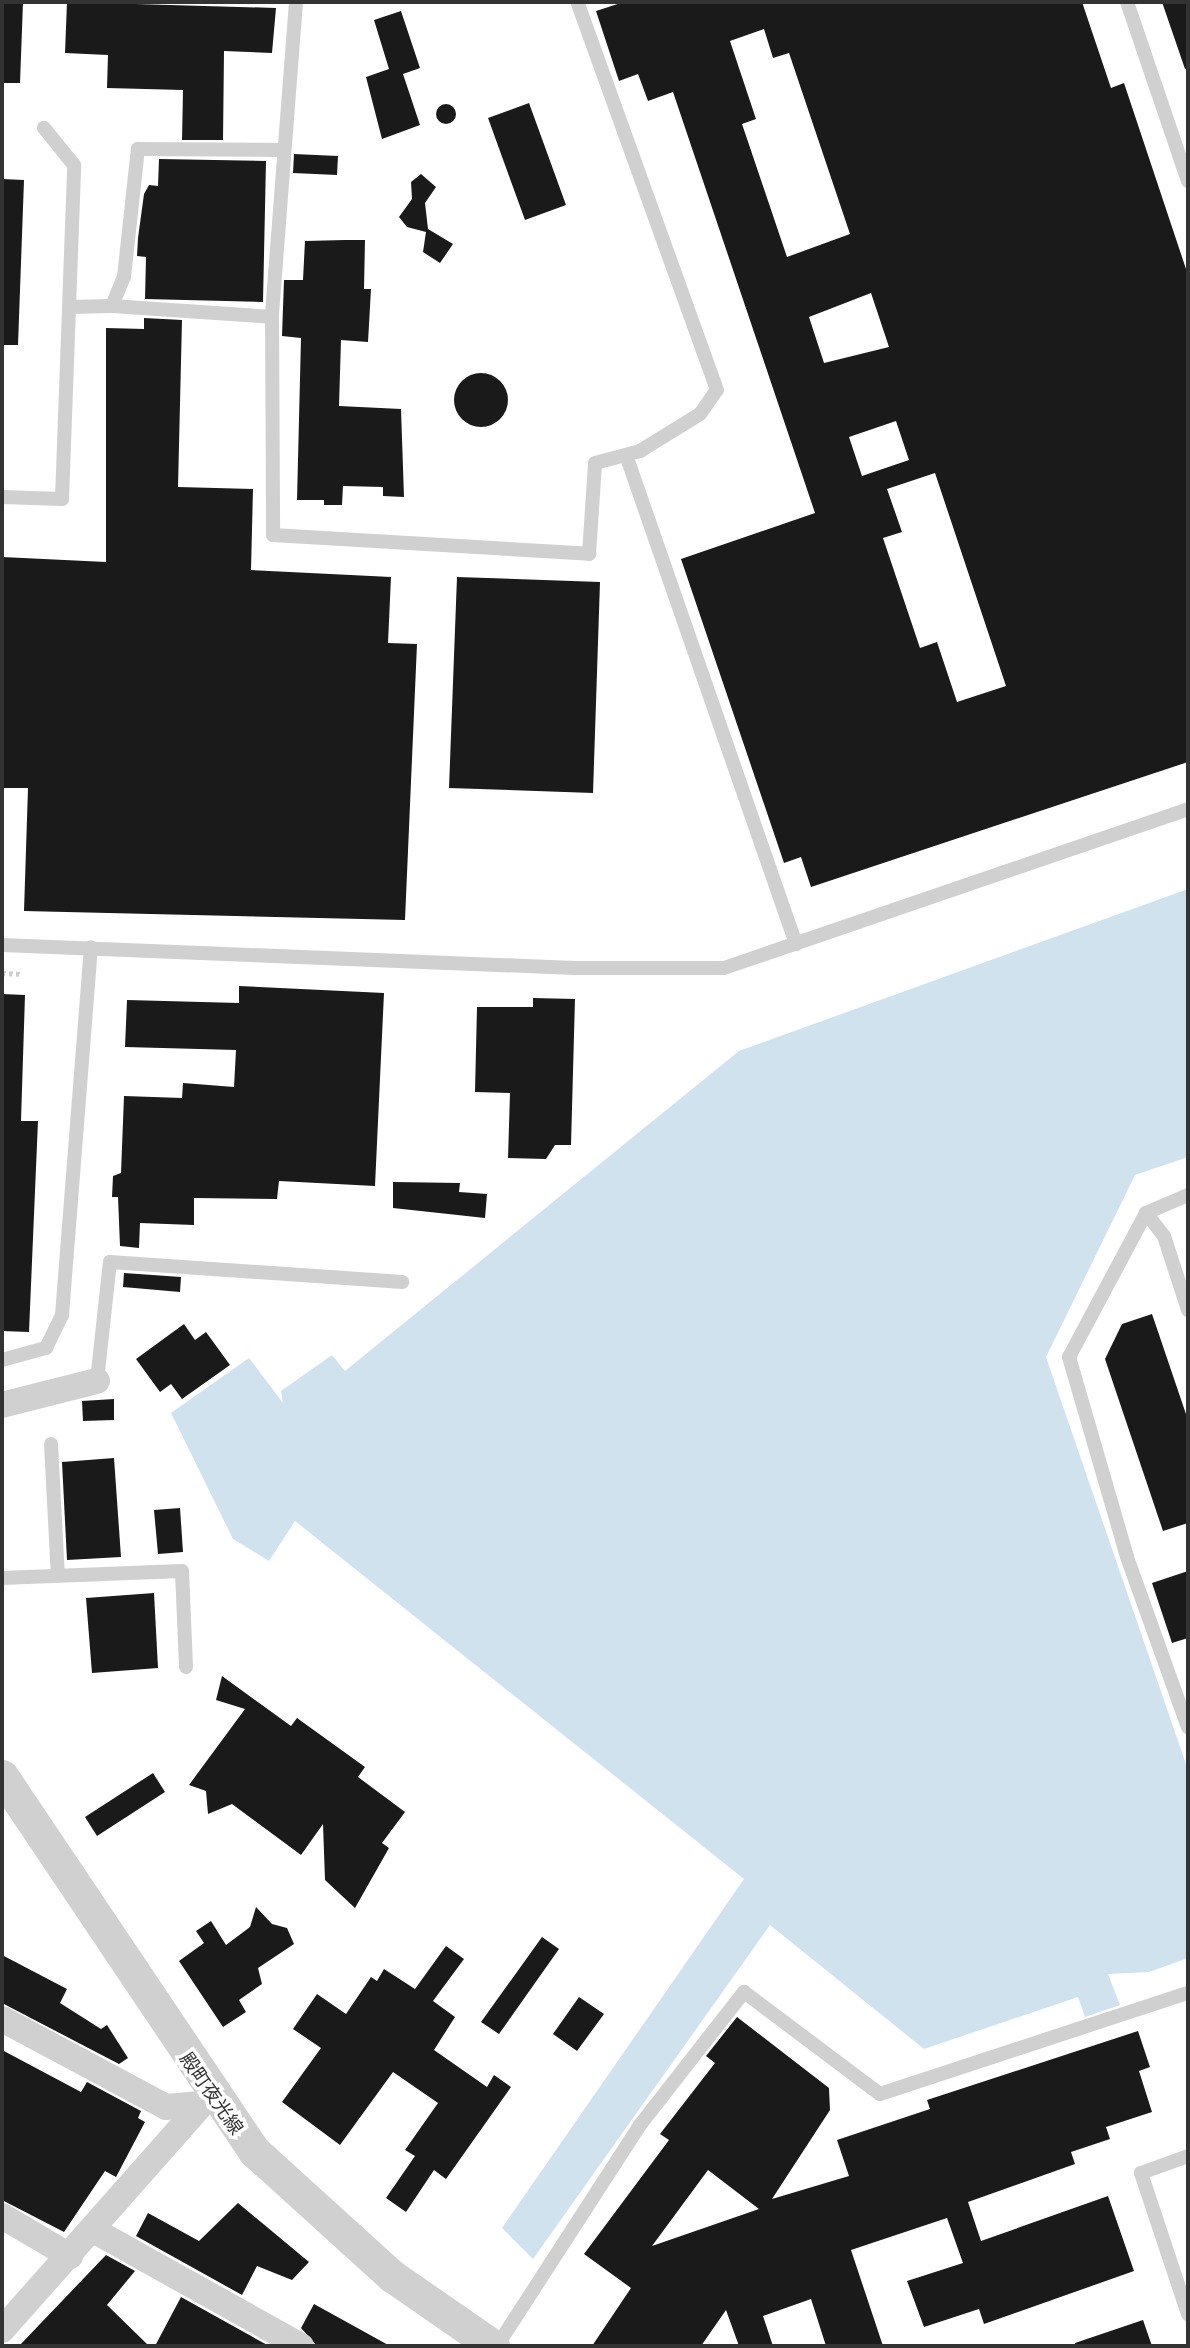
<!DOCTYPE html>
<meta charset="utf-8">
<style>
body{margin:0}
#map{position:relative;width:1190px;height:2348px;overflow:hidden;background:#fff;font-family:"Exo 2","Noto Sans JP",sans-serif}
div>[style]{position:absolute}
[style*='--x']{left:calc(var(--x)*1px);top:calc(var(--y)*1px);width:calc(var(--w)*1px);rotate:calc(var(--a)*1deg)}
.water>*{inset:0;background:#cfe2ee}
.building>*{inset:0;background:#1a1a1a}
.round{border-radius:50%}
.path>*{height:4.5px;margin-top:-2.25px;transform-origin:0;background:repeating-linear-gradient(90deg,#cdcdcd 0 3.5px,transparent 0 7px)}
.service>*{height:14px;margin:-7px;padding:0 7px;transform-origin:7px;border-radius:7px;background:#d0d0d0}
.minor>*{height:26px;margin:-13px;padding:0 13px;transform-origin:13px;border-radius:13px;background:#d0d0d0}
.tertiary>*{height:33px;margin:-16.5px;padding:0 16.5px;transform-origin:16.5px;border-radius:16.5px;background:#d0d0d0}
span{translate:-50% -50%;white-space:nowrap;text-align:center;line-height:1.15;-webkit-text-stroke:7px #fff;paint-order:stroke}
.street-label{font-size:19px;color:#333}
.frame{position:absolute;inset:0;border:4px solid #333;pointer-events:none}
</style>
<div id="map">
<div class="water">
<div style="clip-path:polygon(1188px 889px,1188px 1157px,1135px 1175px,1046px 1357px,1188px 1770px,1188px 1958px,1149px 1972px,1108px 1974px,1120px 2005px,1085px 2017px,1078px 1997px,924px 2049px,770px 1925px,533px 2259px,502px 2228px,744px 1879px,295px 1521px,269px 1561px,233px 1539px,171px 1413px,249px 1358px,283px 1403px,281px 1391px,332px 1355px,345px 1371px,739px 1051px)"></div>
</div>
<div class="building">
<div style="clip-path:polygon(2px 2px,23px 2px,20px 83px,2px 83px)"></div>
<div style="clip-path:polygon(67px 2px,276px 8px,272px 53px,224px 51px,223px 140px,182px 140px,183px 90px,107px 88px,108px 55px,65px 53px)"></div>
<div style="clip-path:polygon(evenodd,624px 2px,1082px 2px,1111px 88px,1124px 83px,1188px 275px,1188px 762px,811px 887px,801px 857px,784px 863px,681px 559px,815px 513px,673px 92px,648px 101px,638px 74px,619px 81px,596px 11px,624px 2px,764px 29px,773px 58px,789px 53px,850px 234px,787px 257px,742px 124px,756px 119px,730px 41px,764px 29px,624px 2px,871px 293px,889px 347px,824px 363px,809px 317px,871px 293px,624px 2px,896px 421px,909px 460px,862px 476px,849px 437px,896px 421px,624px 2px,935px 473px,1006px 686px,957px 702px,937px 642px,920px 648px,883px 538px,902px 532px,887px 489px,935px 473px)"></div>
<div style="clip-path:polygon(1162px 2px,1188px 2px,1188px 68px,1185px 69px)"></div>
<div style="clip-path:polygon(401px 11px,420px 68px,403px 74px,420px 125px,382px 139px,366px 77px,389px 69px,374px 20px)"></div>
<div style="clip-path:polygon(529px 103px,566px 205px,525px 220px,488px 118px)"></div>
<div class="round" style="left:436px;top:104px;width:20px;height:20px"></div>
<div style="clip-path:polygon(294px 154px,338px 156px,337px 175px,293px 173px)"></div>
<div style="clip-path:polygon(159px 159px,266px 161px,263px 302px,145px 299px,146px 257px,137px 256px,138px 238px,144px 194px,149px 185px,158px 186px)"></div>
<div style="clip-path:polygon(421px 174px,436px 187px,425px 203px,428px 229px,453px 244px,440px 263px,423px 252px,426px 232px,407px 227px,399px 217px,412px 199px,411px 182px)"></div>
<div style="clip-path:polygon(2px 179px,24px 180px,18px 345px,2px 345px)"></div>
<div style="clip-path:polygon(345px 240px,365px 240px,364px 289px,371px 289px,368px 342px,341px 340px,339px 406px,401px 409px,404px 497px,383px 496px,383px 487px,343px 486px,342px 505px,324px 505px,324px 500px,297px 500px,301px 338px,282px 336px,284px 280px,303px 280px,305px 241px)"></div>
<div style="clip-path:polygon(144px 318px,182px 320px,178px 487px,253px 489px,251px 570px,391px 577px,388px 643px,417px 644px,405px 920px,24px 911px,28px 788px,2px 788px,2px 557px,106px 562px,106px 328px,144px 329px)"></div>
<div class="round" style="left:454px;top:373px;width:54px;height:54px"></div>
<div style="clip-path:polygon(457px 577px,600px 582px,593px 793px,449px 788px)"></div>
<div style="clip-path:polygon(239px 986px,384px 993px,375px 1186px,279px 1181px,277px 1199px,194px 1198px,194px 1225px,140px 1223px,139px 1248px,120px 1246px,118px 1197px,112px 1197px,113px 1176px,121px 1173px,124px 1096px,182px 1098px,183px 1083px,234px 1087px,236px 1050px,125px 1047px,127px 1000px,239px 1003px)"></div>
<div style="clip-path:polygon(2px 994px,25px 995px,21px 1121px,38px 1121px,29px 1332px,2px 1331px)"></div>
<div style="clip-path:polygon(533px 998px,575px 999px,571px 1145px,555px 1145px,546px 1159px,508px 1158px,510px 1093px,475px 1092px,477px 1007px,533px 1007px)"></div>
<div style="clip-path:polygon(393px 1182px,460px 1183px,459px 1192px,487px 1194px,485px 1218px,393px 1208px)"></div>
<div style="clip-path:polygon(124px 1273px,181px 1277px,180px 1292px,123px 1287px)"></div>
<div style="clip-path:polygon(1152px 1314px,1188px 1420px,1188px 1523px,1163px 1531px,1105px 1359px,1122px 1324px)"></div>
<div style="clip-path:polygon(184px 1324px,195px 1340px,206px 1332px,230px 1365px,182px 1399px,171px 1384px,160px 1392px,136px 1359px)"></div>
<div style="clip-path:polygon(114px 1399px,114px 1420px,83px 1421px,82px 1401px)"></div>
<div style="clip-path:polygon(114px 1458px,121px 1557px,67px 1560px,62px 1462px)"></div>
<div style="clip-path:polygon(180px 1508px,183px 1552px,158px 1554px,154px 1510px)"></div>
<div style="clip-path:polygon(1188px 1571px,1188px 1638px,1172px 1643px,1152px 1583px)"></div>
<div style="clip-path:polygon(154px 1593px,158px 1668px,92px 1673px,86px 1598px)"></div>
<div style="clip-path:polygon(222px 1676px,291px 1726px,297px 1718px,365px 1767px,358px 1777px,405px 1812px,382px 1843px,389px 1848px,355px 1908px,325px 1880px,323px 1824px,301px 1855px,232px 1804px,208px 1814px,206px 1791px,189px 1785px,245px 1709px,216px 1700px)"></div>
<div style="clip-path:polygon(153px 1773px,165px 1792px,97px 1836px,85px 1817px)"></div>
<div style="clip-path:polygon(256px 1907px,272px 1924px,287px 1928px,294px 1944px,258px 1968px,262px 1984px,239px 2000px,246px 2012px,223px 2027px,179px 1961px,204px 1943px,196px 1931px,211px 1921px,226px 1945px,250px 1927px)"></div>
<div style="clip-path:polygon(542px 1937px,559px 1949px,499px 2034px,481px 2022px)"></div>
<div style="clip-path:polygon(446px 1946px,464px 1959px,433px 2001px,455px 2017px,434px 2050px,487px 2087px,494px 2075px,511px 2087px,446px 2179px,434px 2170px,406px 2212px,386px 2198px,415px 2156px,405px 2150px,438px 2103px,393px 2072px,340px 2145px,282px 2102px,321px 2048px,293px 2029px,317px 1994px,346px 2014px,371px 1977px,377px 1981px,384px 1969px,415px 1989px)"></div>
<div style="clip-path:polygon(2px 1955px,67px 1989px,60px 2003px,101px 2029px,107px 2025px,128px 2058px,119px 2064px,2px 2003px)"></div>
<div style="clip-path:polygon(579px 1997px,604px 2014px,577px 2051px,553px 2034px)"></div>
<div style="clip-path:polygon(evenodd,737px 2017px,829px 2088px,830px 2110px,772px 2199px,849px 2176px,837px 2140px,930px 2109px,927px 2100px,1138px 2031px,1150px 2067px,1139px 2071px,1152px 2112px,1106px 2127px,1110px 2139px,1071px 2152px,1075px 2164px,968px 2202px,981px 2241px,1108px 2196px,1134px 2271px,984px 2324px,979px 2309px,924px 2327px,907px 2281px,963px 2263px,947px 2218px,851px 2250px,883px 2346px,826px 2346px,811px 2299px,763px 2316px,773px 2346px,739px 2346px,726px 2310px,701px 2346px,592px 2346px,631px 2288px,584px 2254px,669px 2140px,660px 2134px,715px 2063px,706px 2056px,737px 2017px,708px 2170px,759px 2209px,652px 2246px,708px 2170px)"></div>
<div style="clip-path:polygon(2px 2050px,81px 2092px,87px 2082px,141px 2111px,138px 2118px,145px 2122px,116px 2177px,105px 2171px,64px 2232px,2px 2200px)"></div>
<div style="clip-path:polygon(238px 2203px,309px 2262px,292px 2280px,257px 2266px,242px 2295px,136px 2236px,148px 2213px,199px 2241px)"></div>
<div style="clip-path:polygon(106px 2255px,135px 2271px,107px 2305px,149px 2346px,19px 2346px)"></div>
<div style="clip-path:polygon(181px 2297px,269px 2346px,155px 2346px)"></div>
<div style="clip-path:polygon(314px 2304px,390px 2346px,317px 2346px,301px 2328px)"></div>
<div style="clip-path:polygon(1143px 2320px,1152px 2346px,1076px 2346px,1075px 2343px)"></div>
</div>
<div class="path">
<div style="--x:2;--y:973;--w:20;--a:3"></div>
</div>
<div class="service">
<div style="--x:296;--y:2;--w:316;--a:94.4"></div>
<div style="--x:272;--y:317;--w:218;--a:89.7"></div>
<div style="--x:273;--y:535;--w:317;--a:3.4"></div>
<div style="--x:589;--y:554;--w:91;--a:-86.2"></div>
<div style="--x:595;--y:463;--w:47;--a:-14.9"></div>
<div style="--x:640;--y:451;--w:70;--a:-31.7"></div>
<div style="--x:700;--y:414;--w:29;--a:-55"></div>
<div style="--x:717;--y:390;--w:412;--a:-109.8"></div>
<div style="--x:1127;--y:2;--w:189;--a:71.2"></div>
<div style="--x:112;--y:306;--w:160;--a:3.9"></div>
<div style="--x:69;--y:307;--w:43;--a:-1.3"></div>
<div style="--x:112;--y:306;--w:31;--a:-68"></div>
<div style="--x:124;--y:277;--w:129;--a:-83.8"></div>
<div style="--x:138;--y:149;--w:143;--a:0.4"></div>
<div style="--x:626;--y:455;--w:518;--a:70.83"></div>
<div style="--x:2;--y:497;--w:60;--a:1.9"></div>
<div style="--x:62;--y:499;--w:334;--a:-87.9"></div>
<div style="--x:74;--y:165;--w:48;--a:-129"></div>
<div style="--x:2;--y:945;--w:573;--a:2.3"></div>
<div style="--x:575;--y:968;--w:149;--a:0"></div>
<div style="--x:724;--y:968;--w:490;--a:-18.9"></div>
<div style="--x:1188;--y:1195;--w:46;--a:156.8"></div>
<div style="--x:1146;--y:1213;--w:163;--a:118.1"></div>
<div style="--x:1069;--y:1357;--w:208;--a:73.8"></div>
<div style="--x:1127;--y:1557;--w:181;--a:70.3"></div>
<div style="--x:1146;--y:1213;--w:29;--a:52"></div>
<div style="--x:1164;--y:1236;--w:78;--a:72"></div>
<div style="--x:2;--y:1360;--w:46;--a:-15.3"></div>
<div style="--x:46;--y:1348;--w:37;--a:-64"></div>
<div style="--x:62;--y:1315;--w:369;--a:-85.5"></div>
<div style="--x:97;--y:1381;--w:120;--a:-83.8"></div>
<div style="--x:110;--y:1262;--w:293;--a:3.9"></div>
<div style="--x:51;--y:1444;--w:132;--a:87"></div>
<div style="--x:2;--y:1578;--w:180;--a:-2.2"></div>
<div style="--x:182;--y:1571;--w:96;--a:87.6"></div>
<div style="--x:1188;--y:2156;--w:50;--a:160.1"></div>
<div style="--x:1141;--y:2173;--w:149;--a:71.6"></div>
<div style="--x:497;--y:2346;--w:263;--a:-57.1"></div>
<div style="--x:640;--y:2125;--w:169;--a:-52"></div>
<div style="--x:744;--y:1992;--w:170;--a:36.9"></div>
<div style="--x:880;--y:2094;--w:324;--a:-18.2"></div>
</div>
<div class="minor">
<div style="--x:2;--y:1405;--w:98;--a:-14.2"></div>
<div style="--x:2;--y:2019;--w:186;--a:28.2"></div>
<div style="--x:166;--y:2107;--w:32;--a:-5"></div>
<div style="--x:2;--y:2216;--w:79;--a:30.5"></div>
<div style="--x:95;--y:2231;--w:236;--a:29.2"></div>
<div style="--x:2;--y:2330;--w:315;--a:-48.5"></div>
</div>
<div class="tertiary">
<div style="--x:2;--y:1776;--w:452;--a:56.1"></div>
<div style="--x:254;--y:2151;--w:186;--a:42.2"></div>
<div style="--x:392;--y:2276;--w:123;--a:34.7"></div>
</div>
<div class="street-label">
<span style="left:212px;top:2093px;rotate:55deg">殿町夜光線</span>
</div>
<div class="frame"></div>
</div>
